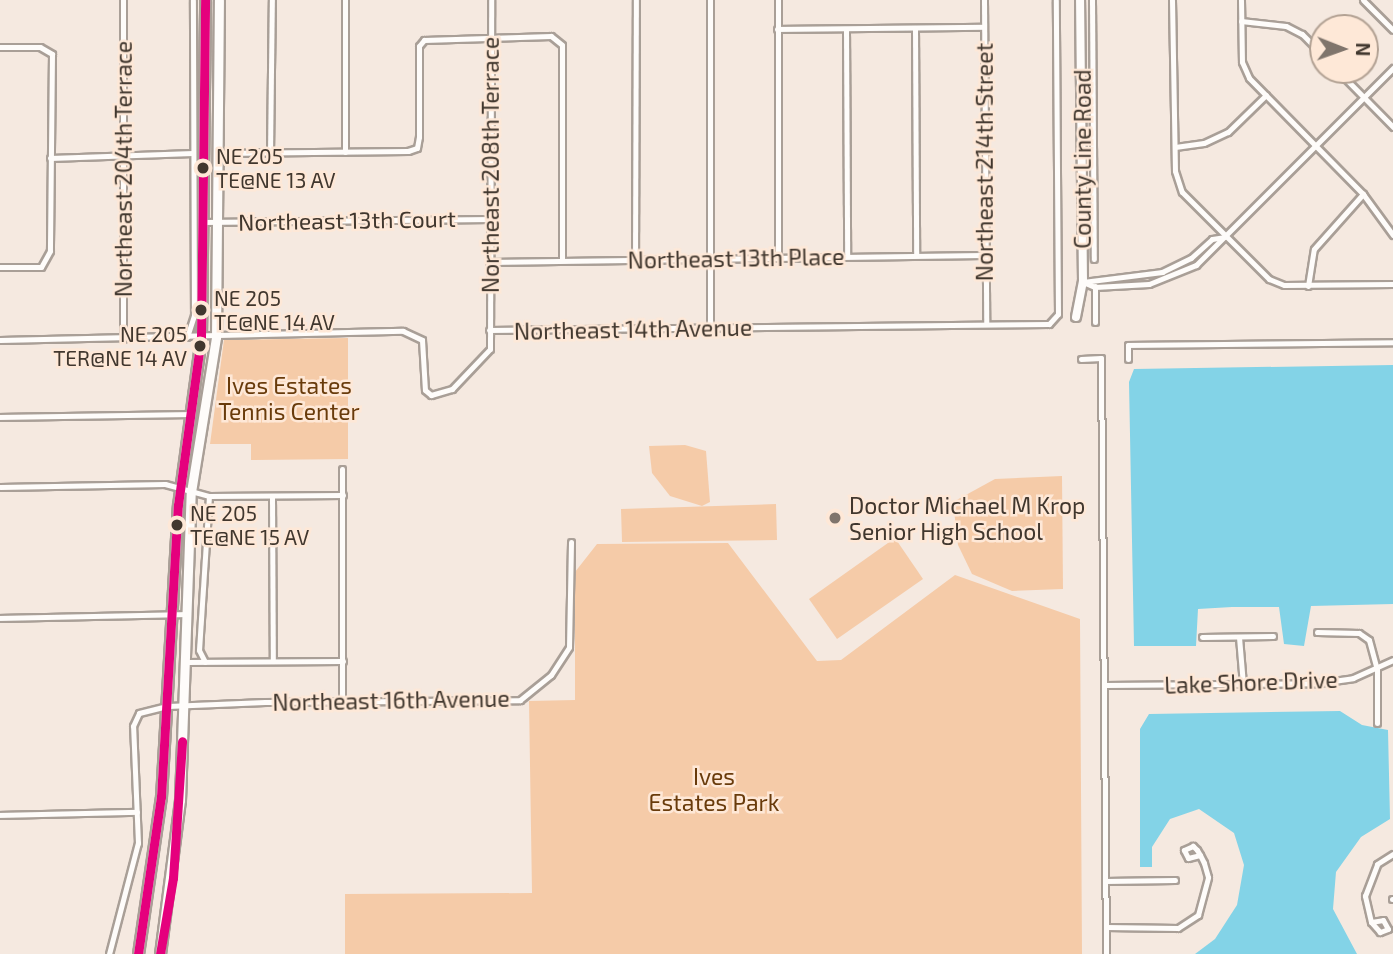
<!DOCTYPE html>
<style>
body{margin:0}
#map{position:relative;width:1393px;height:954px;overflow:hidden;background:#f5e9e0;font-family:"Exo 2",sans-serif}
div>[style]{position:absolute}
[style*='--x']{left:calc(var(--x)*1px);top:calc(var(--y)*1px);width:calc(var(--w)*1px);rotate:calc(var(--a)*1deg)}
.green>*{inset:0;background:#f5cba8}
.water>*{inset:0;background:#83d3e7}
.roads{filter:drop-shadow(2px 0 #a99f97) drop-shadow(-2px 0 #a99f97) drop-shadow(0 2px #a99f97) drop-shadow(0 -2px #a99f97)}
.street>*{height:5px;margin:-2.5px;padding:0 2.5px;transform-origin:2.5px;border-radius:2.5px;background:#fefcfa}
.secondary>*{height:8px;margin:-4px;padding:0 4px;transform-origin:4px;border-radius:4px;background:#fefcfa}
.primary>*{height:9px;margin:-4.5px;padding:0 4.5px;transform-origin:4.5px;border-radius:4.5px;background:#fefcfa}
.bus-1>*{height:9px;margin:-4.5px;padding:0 4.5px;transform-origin:4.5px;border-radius:4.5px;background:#e5007d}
.dots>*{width:19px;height:19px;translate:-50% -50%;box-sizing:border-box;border:4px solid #fee8d7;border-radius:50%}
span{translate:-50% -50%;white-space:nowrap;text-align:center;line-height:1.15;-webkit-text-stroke:5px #fee8d7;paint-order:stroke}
.bus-label{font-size:21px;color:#41372e}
.left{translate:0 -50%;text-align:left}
.right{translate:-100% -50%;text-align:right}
.street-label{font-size:23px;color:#41372e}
.park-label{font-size:23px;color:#693b0b}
.poi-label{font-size:23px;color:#41372e}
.north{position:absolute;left:1309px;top:14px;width:70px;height:70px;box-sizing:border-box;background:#fee8d7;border:2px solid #b2a193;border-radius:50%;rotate:91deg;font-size:19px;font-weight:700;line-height:28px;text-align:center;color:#41372e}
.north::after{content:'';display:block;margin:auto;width:24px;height:32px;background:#80756c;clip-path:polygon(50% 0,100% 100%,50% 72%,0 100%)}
</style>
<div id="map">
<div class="green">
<div style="clip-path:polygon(348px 338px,348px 459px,251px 460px,251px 444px,210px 444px,224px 340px)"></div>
<div style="clip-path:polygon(685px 445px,706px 451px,710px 502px,702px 506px,670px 496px,652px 473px,649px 446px)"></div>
<div style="clip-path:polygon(1062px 476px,1063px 589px,1012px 591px,972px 574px,958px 545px,953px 502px,995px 479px)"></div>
<div style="clip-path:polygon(776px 504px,777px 540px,622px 542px,621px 509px)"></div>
<div style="clip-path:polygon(895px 538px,923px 579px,837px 639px,809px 599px)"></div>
<div style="clip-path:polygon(728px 543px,817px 661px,841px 660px,955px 575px,1080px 619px,1082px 954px,345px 954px,345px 894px,532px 893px,529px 701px,575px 700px,575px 572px,597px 544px)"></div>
</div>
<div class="water">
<div style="clip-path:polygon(1393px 365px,1393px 604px,1311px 606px,1304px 646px,1284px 644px,1279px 607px,1232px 607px,1198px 609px,1196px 646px,1134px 646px,1129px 382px,1134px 369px)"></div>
<div style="clip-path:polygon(1340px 711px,1362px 725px,1388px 730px,1390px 819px,1361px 837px,1336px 872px,1333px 909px,1357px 954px,1195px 954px,1215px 939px,1237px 905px,1244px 865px,1234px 833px,1199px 809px,1170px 819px,1152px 847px,1152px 867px,1140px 867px,1140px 729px,1149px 714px)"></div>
</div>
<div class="roads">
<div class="street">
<div style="--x:778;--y:0;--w:257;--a:90"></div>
<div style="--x:984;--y:0;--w:324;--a:89.6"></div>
<div style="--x:1092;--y:0;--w:259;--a:89.6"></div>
<div style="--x:1172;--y:0;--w:171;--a:89"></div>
<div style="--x:1175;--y:171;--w:22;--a:72"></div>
<div style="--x:1182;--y:192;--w:123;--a:45"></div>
<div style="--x:1269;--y:279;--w:16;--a:22"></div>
<div style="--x:1284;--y:285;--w:109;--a:-0.5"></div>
<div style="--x:1241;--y:0;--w:62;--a:89.1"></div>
<div style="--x:1242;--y:62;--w:17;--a:66"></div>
<div style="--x:1249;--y:78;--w:163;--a:45.5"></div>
<div style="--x:1363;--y:194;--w:51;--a:53.8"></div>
<div style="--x:1363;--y:0;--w:42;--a:45"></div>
<div style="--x:1241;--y:21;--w:45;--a:6.3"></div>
<div style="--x:1286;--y:26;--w:18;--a:27"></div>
<div style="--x:1302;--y:34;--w:30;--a:45"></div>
<div style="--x:915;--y:28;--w:226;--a:89.7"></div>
<div style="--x:777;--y:29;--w:207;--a:-0.6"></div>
<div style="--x:846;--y:29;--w:227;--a:89.7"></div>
<div style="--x:0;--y:47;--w:40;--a:0"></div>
<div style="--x:40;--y:47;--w:14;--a:30"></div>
<div style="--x:52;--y:54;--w:197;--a:90.6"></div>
<div style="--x:50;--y:251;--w:18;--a:119"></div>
<div style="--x:41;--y:267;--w:41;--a:180"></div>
<div style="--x:1337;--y:70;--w:80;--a:45.5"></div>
<div style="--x:1175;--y:147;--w:29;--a:-8"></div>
<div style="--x:1204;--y:143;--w:26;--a:-25"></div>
<div style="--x:1228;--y:132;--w:53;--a:-44.2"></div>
<div style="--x:345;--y:152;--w:152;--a:-90"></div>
<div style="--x:219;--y:153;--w:189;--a:-0.6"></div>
<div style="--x:408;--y:151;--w:9;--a:-18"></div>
<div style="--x:417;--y:148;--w:11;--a:-80"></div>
<div style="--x:419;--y:137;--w:91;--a:-90"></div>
<div style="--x:419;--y:46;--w:8;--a:-50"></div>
<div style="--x:424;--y:40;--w:127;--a:-1.8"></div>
<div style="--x:551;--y:36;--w:14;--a:39"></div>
<div style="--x:562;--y:45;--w:215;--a:90"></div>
<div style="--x:270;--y:153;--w:153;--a:-89.3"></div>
<div style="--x:50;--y:158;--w:143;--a:-2"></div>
<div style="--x:205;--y:222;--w:284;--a:-0.6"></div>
<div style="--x:635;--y:259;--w:259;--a:-89.8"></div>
<div style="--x:489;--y:262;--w:494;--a:-0.8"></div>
<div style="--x:1083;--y:282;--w:13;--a:23"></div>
<div style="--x:1095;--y:287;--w:54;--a:-3.2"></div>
<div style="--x:1149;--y:284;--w:51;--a:-22"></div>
<div style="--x:1196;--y:265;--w:279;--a:-45"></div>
<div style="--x:1083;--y:282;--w:80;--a:-7.2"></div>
<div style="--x:1162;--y:272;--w:32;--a:-26"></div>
<div style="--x:1191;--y:258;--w:28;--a:-42"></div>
<div style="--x:1212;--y:239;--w:12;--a:-9"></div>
<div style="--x:1308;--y:286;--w:37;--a:-81"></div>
<div style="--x:1314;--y:249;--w:74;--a:-48.3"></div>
<div style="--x:1095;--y:322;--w:36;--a:-90"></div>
<div style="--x:710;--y:328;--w:328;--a:-90"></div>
<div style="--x:489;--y:330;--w:560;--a:-0.61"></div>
<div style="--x:1049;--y:324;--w:13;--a:-48"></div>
<div style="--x:1058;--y:314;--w:314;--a:-90.4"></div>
<div style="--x:187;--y:337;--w:22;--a:-72"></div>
<div style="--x:194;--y:316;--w:316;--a:-90.2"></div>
<div style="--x:123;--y:339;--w:339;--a:-90"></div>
<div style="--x:0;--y:340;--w:403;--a:-1.3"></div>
<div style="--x:403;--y:331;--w:21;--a:25"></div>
<div style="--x:422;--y:340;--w:50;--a:86.6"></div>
<div style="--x:425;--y:390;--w:8;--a:40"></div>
<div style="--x:431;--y:395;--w:22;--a:-16"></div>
<div style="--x:452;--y:389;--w:55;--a:-46.5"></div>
<div style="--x:490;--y:349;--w:349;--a:-89.8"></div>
<div style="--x:1081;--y:359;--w:20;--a:-3"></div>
<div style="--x:1101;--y:358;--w:596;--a:89.52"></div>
<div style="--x:1128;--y:359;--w:14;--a:-90"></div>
<div style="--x:1128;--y:345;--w:265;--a:-0.6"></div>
<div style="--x:0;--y:417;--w:190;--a:-0.9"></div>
<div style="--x:0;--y:487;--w:165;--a:-1"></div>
<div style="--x:165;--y:484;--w:46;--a:15.3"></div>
<div style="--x:209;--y:496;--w:134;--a:-0.4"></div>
<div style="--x:272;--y:497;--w:164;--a:89.7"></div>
<div style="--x:0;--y:618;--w:187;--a:-1.2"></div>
<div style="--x:1317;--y:632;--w:42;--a:1.4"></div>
<div style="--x:1359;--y:633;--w:12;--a:35"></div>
<div style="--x:1369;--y:640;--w:30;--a:75"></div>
<div style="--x:1377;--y:669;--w:54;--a:90"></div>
<div style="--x:1202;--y:637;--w:71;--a:-0.8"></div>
<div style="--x:1239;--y:637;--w:48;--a:85.2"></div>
<div style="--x:186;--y:662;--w:157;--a:-0.4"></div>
<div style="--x:205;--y:662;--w:13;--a:-117"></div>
<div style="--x:199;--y:650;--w:154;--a:-86.3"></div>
<div style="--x:1105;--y:685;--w:214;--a:-0.5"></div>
<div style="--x:1319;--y:683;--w:34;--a:-8"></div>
<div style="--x:1353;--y:678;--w:44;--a:-24.2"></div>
<div style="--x:342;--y:702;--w:233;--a:-90"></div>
<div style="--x:0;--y:815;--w:137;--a:-1.3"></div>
<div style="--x:1105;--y:881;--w:70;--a:-0.8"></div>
<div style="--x:1392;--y:899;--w:1;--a:0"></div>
<div style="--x:1371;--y:922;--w:12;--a:-9"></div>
<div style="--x:1383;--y:920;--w:10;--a:61"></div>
<div style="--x:1388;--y:929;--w:9;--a:159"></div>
<div style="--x:1380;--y:932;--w:13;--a:-132"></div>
<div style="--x:1371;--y:922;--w:27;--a:-103"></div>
<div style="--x:1365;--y:896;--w:34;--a:-69"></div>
<div style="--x:1377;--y:864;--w:19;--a:-32"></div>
<div style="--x:1106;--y:927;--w:72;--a:0.8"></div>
<div style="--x:1178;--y:928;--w:24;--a:-33"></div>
<div style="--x:1198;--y:915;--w:39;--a:-75"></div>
<div style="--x:1208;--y:877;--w:15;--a:-106"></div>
<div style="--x:1204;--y:863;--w:9;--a:-117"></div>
<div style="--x:1200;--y:855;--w:6;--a:-121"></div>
<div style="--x:1197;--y:850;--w:6;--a:-135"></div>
<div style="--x:1193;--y:846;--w:10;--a:156"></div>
<div style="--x:1184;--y:850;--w:9;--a:63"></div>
<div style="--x:1188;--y:858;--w:12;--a:-14"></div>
<div style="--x:109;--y:954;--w:115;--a:-75.4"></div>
<div style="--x:138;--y:843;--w:117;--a:-92.4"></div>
<div style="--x:133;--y:726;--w:14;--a:-65"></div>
<div style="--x:139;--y:713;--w:30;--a:-14"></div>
<div style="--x:168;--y:706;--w:97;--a:-2.4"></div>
<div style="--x:265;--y:702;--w:255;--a:-0.4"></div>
<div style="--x:520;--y:700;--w:40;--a:-39"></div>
<div style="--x:551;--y:675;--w:33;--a:-57"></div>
<div style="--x:569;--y:647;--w:105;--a:-88.9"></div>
</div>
<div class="secondary">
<div style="--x:1076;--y:317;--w:36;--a:-79"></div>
<div style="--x:1083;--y:282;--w:282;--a:-90.6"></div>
</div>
<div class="primary">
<div style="--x:138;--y:954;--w:159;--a:-81.7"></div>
<div style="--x:161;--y:797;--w:292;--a:-86.7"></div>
<div style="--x:178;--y:505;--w:170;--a:-82.2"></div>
<div style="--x:201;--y:337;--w:337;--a:-89.3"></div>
<div style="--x:160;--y:954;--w:155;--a:-82.6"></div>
<div style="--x:180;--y:800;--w:308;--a:-88"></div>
<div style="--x:191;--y:492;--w:157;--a:-80.8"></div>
<div style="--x:216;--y:337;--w:337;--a:-89.5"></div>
</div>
</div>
<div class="bus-1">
<div style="--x:138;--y:954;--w:159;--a:-81.7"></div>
<div style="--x:161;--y:797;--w:292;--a:-86.7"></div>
<div style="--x:178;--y:505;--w:170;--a:-82.2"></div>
<div style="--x:201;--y:337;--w:337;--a:-89.3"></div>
<div style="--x:160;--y:954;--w:77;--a:-80.3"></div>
<div style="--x:173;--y:878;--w:137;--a:-86.2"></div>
</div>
<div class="dots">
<div style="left:203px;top:168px;background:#41372e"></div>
<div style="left:201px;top:310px;background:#41372e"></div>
<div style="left:200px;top:346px;background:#41372e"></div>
<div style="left:835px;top:518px;background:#80756c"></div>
<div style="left:177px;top:525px;background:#41372e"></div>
</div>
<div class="bus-label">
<span class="left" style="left:216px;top:168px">NE 205<br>TE@NE 13 AV</span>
<span class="left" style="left:214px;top:310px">NE 205<br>TE@NE 14 AV</span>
<span class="right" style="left:187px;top:346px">NE 205<br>TER@NE 14 AV</span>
<span class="left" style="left:190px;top:525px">NE 205<br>TE@NE 15 AV</span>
</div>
<div class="street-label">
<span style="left:1082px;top:159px;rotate:-90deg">County Line Road</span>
<span style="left:984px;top:162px;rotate:-90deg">Northeast 214th Street</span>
<span style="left:490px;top:165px;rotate:-90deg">Northeast 208th Terrace</span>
<span style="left:123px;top:169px;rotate:-90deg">Northeast 204th Terrace</span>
<span style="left:347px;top:220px;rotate:-1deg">Northeast 13th Court</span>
<span style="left:736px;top:258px;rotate:-1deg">Northeast 13th Place</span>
<span style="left:633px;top:329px;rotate:-1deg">Northeast 14th Avenue</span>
<span style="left:1251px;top:682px;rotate:-2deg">Lake Shore Drive</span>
<span style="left:391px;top:700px;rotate:-1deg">Northeast 16th Avenue</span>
</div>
<div class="park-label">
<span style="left:289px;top:398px">Ives Estates<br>Tennis Center</span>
<span style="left:714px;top:789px">Ives<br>Estates Park</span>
</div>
<div class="poi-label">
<span class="left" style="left:849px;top:518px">Doctor Michael M Krop<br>Senior High School</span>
</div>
<div class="north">N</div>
</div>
